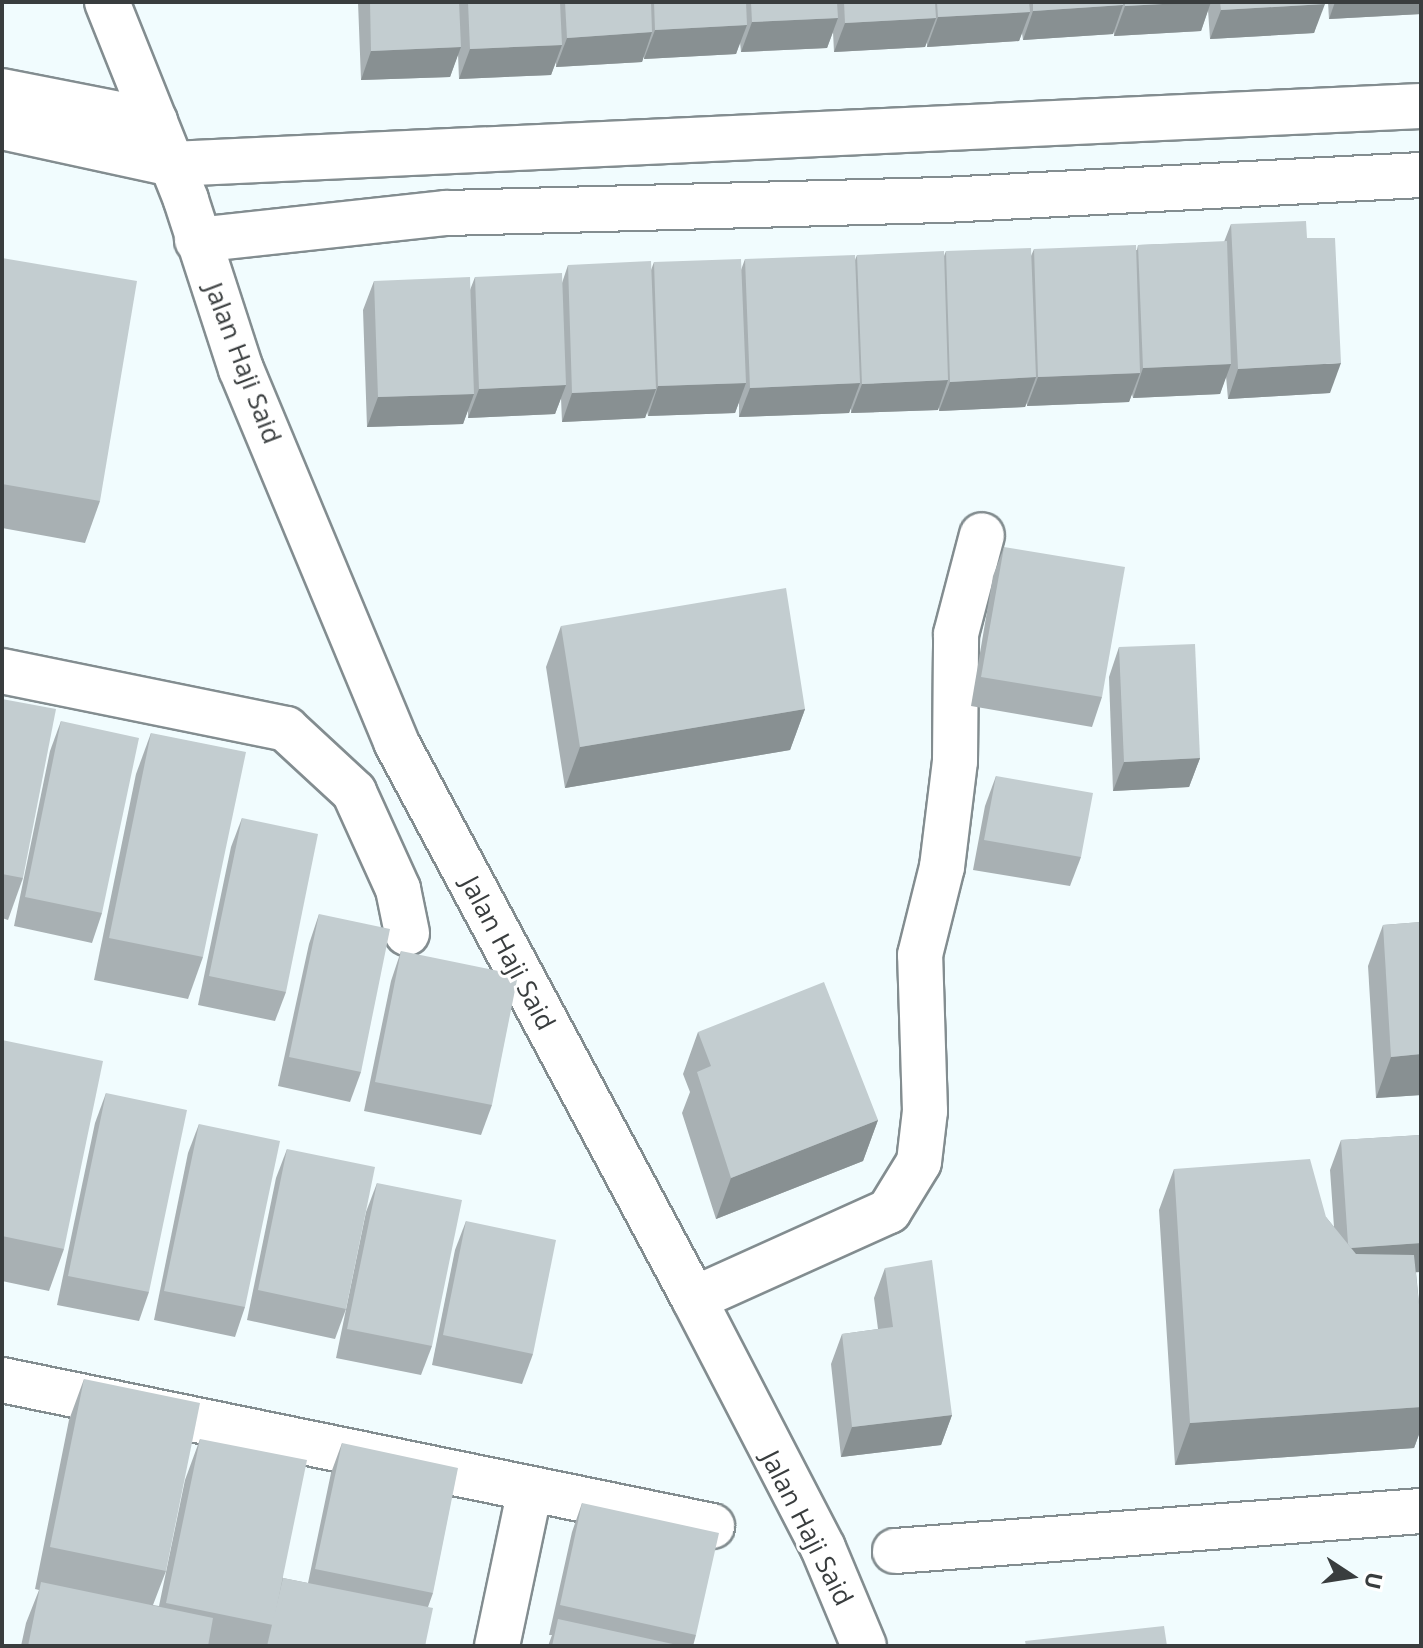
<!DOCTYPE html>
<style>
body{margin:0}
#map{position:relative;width:1423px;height:1648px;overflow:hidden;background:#f1fcfe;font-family:"Open Sans",sans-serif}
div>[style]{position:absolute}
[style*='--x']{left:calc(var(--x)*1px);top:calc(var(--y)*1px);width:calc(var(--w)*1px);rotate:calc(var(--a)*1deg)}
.roads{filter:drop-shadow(2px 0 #838d90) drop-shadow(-2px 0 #838d90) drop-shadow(0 2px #838d90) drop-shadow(0 -2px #838d90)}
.minor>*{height:44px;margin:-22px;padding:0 22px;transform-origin:22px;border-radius:22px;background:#fff}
.wall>*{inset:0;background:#a8b0b3}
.shaded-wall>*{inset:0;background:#889092}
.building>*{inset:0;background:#c3cdd0}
span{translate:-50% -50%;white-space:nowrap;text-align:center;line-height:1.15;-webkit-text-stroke:6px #fff;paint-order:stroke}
.street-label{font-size:26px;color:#393d3e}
.frame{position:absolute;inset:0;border:4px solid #393d3e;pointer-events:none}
.north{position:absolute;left:1311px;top:1536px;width:80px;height:80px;-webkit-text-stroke:6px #fff;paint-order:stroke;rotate:102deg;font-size:22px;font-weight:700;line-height:32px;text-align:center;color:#393d3e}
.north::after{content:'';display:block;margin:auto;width:28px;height:36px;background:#393d3e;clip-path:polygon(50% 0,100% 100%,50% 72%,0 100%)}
</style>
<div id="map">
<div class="roads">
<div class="minor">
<div style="--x:107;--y:2;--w:213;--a:68.2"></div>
<div style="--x:186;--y:200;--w:178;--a:72"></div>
<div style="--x:241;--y:369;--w:404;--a:67.4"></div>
<div style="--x:396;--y:742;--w:632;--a:61.85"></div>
<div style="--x:694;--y:1299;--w:280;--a:62.6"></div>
<div style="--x:823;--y:1548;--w:106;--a:67.3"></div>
<div style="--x:2;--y:91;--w:156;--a:11.1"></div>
<div style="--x:2;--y:127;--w:174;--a:12.3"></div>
<div style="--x:172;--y:164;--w:1250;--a:-2.66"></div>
<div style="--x:197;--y:240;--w:250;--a:-6.2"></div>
<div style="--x:446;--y:213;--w:498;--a:-1.5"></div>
<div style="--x:944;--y:200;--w:478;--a:-3"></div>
<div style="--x:2;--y:671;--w:290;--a:11.5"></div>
<div style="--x:286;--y:729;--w:93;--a:42.8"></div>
<div style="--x:354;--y:792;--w:107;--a:65.6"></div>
<div style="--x:398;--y:889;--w:45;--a:78.4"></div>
<div style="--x:694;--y:1299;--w:214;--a:-24.3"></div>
<div style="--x:889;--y:1211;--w:57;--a:-58.5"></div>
<div style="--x:919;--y:1162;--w:51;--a:-83.3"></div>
<div style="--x:925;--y:1111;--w:156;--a:-91.8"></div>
<div style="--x:920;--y:955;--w:91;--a:-76"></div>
<div style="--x:942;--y:867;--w:107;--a:-83"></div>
<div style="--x:955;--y:761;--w:127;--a:-89.5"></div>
<div style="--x:956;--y:634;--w:102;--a:-75.3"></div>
<div style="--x:2;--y:1380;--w:725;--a:11.62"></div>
<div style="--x:895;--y:1551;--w:528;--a:-4.35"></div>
<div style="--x:497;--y:1646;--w:160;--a:-78.1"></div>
</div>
</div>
<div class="wall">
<div style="clip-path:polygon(358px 2px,1324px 2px,1314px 33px,1210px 39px,1208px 10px,1201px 31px,1114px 36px,1114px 30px,1113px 34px,1023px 40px,1022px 33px,1019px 41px,927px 47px,927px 42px,925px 47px,834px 52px,833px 32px,827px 48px,741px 52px,740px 42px,736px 54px,644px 59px,644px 55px,642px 62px,556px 67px,556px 62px,551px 75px,459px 79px,458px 54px,450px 77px,361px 80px)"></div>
<div style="clip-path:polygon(1328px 2px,1421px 2px,1421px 14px,1329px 19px)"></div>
<div style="clip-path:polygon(1231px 224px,1307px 238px,1330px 393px,1228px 399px,1226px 376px,1220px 394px,1133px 398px,1132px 394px,1129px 402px,1027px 406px,1027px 403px,1025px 407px,939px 411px,939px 405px,938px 410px,851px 413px,851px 408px,849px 413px,739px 417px,739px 402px,735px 413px,648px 416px,647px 411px,645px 418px,562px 422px,561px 398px,555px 414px,468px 418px,468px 410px,463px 424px,367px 427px,363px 310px,374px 281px,470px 290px,475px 277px,562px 283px,568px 265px,651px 270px,654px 262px,741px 270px,745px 259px,855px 260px,857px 255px,944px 256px,946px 251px,1031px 256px,1034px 249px,1137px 250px,1138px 245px,1224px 242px)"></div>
<div style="clip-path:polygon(2px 258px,100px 501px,85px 543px,2px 528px)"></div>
<div style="clip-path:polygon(1004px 547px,1102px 697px,1092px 727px,971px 706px,993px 576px)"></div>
<div style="clip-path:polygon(561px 626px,805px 709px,790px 750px,565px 788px,546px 667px)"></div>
<div style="clip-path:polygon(1119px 647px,1200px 758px,1189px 787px,1113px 791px,1109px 677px)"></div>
<div style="clip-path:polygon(2px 699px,23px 878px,8px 920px,2px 918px)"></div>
<div style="clip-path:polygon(61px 721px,102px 913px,92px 943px,14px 926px,50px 751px)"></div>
<div style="clip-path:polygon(151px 733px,203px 957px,188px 999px,94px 980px,136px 774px)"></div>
<div style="clip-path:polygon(996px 776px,1081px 857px,1070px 886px,973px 870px,985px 806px)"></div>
<div style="clip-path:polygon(242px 818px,286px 992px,275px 1021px,198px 1005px,231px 847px)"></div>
<div style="clip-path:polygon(319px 914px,361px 1072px,350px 1102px,278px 1086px,309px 944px)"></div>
<div style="clip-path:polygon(1421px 922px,1421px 1095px,1376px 1098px,1368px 966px,1383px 925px)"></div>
<div style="clip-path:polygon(401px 951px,492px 1105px,481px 1135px,364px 1111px,391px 981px)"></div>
<div style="clip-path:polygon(698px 1032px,878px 1120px,863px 1161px,716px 1219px,682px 1113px,690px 1092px,683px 1074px)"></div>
<div style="clip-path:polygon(2px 1040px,64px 1249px,49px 1291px,2px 1281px)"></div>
<div style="clip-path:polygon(106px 1093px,149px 1292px,139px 1321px,57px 1305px,95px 1123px)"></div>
<div style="clip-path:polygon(199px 1124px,245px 1307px,235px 1337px,154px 1320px,188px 1153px)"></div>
<div style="clip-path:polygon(1421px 1135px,1421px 1272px,1416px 1272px,1421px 1324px,1421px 1429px,1414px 1448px,1175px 1465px,1159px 1210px,1174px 1169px,1326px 1217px,1334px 1227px,1330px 1170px,1341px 1140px)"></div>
<div style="clip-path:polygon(287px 1149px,346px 1309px,335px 1339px,247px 1320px,276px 1178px)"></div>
<div style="clip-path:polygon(377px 1183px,432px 1346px,421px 1375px,336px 1358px,366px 1212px)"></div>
<div style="clip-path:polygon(466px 1221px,533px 1354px,522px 1384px,432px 1365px,455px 1250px)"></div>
<div style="clip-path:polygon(885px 1268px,952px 1415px,941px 1445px,841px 1457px,831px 1364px,842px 1334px,878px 1329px,874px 1298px)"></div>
<div style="clip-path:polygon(84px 1379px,166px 1571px,153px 1605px,159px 1606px,185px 1480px,200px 1439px,283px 1578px,308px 1583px,331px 1473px,342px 1443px,433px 1593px,428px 1607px,425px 1646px,21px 1646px,26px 1623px,39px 1590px,35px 1589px,69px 1420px)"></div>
<div style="clip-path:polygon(582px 1503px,696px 1635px,693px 1646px,548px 1646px,552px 1635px,549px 1635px,572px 1532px)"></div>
</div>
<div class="shaded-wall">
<div style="clip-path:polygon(1200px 2px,1211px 2px,1201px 31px,1114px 36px,1125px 6px)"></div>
<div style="clip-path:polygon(1335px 2px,1421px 2px,1421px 14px,1329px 19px)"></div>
<div style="clip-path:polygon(1325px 4px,1314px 33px,1210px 39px,1221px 10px)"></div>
<div style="clip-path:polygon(1123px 5px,1113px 34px,1023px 40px,1033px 11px)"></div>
<div style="clip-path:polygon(1030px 12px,1019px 41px,927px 47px,938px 17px)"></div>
<div style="clip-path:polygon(838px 18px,827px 48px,741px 52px,752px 22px)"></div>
<div style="clip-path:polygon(936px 18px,925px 47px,834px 52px,845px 23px)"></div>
<div style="clip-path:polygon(747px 25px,736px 54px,644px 59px,655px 30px)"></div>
<div style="clip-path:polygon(652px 32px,642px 62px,556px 67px,567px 38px)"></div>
<div style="clip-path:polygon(562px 45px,551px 75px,459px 79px,470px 49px)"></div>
<div style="clip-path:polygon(461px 47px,450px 77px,361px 80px,371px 51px)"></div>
<div style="clip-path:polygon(1341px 363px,1330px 393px,1228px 399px,1238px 369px)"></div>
<div style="clip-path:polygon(1231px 364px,1220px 394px,1133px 398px,1143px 368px)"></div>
<div style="clip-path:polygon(1140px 373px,1129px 402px,1027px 406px,1038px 377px)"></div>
<div style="clip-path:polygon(1036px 377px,1025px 407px,939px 411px,950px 382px)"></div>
<div style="clip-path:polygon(948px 380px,938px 410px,851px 413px,862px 384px)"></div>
<div style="clip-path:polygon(746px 383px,735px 413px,648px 416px,658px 386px)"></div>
<div style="clip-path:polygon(860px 383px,849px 413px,739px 417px,750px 388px)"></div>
<div style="clip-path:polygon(566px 385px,555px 414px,468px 418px,479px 389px)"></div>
<div style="clip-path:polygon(656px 389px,645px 418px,562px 422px,572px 393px)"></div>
<div style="clip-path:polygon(474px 394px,463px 424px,367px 427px,378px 397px)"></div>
<div style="clip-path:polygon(805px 709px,790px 750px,565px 788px,580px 747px)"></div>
<div style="clip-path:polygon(1200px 758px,1189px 787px,1113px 791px,1124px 762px)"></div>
<div style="clip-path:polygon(1421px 1054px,1421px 1095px,1376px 1098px,1391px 1057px)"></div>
<div style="clip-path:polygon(878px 1120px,863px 1161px,716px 1219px,731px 1178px)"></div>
<div style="clip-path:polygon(1421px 1243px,1421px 1272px,1337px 1277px,1348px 1248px)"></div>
<div style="clip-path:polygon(1421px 1407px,1421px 1429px,1414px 1448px,1175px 1465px,1190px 1423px)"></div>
<div style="clip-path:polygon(952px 1415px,941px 1445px,841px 1457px,852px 1427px)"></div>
</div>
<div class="building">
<div style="clip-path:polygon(370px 2px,459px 2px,461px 47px,371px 51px)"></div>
<div style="clip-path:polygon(468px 2px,560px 2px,562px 45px,470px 49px)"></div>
<div style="clip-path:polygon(565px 2px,651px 2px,652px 32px,567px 38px)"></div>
<div style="clip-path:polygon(654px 2px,746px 2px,747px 25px,655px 30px)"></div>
<div style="clip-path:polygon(751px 2px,837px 2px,838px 18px,752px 22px)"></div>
<div style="clip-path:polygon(844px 2px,935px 2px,936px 18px,845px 23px)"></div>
<div style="clip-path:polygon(937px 2px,1029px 2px,1030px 12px,938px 17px)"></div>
<div style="clip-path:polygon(1033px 2px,1123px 2px,1123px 5px,1033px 11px)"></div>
<div style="clip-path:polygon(1125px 2px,1200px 2px,1125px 6px)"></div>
<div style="clip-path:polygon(1220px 2px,1324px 2px,1325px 4px,1221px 10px)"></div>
<div style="clip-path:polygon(1306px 221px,1307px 238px,1335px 238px,1341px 363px,1238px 369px,1231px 224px)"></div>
<div style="clip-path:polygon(1227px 241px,1231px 364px,1143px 368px,1138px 245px)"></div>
<div style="clip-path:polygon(1136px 245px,1140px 373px,1038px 377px,1034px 249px)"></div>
<div style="clip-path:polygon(1031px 248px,1036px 377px,950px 382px,946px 251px)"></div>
<div style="clip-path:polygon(944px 251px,948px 380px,862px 384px,857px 255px)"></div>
<div style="clip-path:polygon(855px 255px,860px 383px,750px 388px,745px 259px)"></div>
<div style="clip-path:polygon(2px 258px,137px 281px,100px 501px,2px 484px)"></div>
<div style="clip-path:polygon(741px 259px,746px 383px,658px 386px,654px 262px)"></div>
<div style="clip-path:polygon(651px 261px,656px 389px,572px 393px,568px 265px)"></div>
<div style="clip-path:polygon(562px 273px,566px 385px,479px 389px,475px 277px)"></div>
<div style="clip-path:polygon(470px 277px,474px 394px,378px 397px,374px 281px)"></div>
<div style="clip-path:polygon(1004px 547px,1125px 567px,1102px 697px,981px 677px)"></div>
<div style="clip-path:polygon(786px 588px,805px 709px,580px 747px,561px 626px)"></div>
<div style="clip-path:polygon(1195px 644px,1200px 758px,1124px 762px,1119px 647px)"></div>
<div style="clip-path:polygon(2px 699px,56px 709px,23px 878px,2px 874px)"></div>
<div style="clip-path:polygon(61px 721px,139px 738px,102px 913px,25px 897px)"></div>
<div style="clip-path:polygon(151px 733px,246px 752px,203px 957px,109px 938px)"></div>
<div style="clip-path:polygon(996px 776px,1093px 793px,1081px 857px,984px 840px)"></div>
<div style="clip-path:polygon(242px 818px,318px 834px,286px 992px,209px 976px)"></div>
<div style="clip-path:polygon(319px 914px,390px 929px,361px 1072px,289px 1057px)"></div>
<div style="clip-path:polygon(1421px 922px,1421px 1054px,1391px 1057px,1383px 925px)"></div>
<div style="clip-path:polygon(401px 951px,518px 975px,492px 1105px,375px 1082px)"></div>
<div style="clip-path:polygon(824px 982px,878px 1120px,731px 1178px,697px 1072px,711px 1066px,698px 1032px)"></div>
<div style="clip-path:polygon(2px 1040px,103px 1061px,64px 1249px,2px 1236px)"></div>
<div style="clip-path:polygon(106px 1093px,187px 1110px,149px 1292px,68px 1276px)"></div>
<div style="clip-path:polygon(199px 1124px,280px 1141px,245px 1307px,164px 1291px)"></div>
<div style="clip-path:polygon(1421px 1135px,1421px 1243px,1351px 1248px,1348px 1244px,1341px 1140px)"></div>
<div style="clip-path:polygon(287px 1149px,375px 1167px,346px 1309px,258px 1290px)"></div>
<div style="clip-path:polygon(1310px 1159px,1326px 1217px,1356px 1254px,1414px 1255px,1421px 1324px,1421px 1407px,1190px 1423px,1174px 1169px)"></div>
<div style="clip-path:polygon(377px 1183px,462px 1200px,432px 1346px,347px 1329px)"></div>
<div style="clip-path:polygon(466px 1221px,556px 1240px,533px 1354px,443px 1335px)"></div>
<div style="clip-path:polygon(932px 1260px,952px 1415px,852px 1427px,842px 1334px,893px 1327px,885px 1268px)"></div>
<div style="clip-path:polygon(84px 1379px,200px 1403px,166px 1571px,50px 1547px)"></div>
<div style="clip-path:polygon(200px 1439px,307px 1460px,273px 1625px,166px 1603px)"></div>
<div style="clip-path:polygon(342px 1443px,458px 1468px,433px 1593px,315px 1569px)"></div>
<div style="clip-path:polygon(582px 1503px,719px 1533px,696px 1635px,560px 1605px)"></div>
<div style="clip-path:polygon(283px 1578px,433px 1608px,425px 1646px,267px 1646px)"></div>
<div style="clip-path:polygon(41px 1582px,213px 1618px,208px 1646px,28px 1646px)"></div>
<div style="clip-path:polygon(558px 1619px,682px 1646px,552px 1646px)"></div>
<div style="clip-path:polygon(1164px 1626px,1167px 1646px,1026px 1646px,1025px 1641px)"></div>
</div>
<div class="street-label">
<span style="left:243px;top:363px;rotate:69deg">Jalan Haji Said</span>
<span style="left:508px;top:953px;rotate:62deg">Jalan Haji Said</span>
<span style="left:807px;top:1528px;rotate:63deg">Jalan Haji Said</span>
</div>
<div class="frame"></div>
<div class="north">U</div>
</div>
